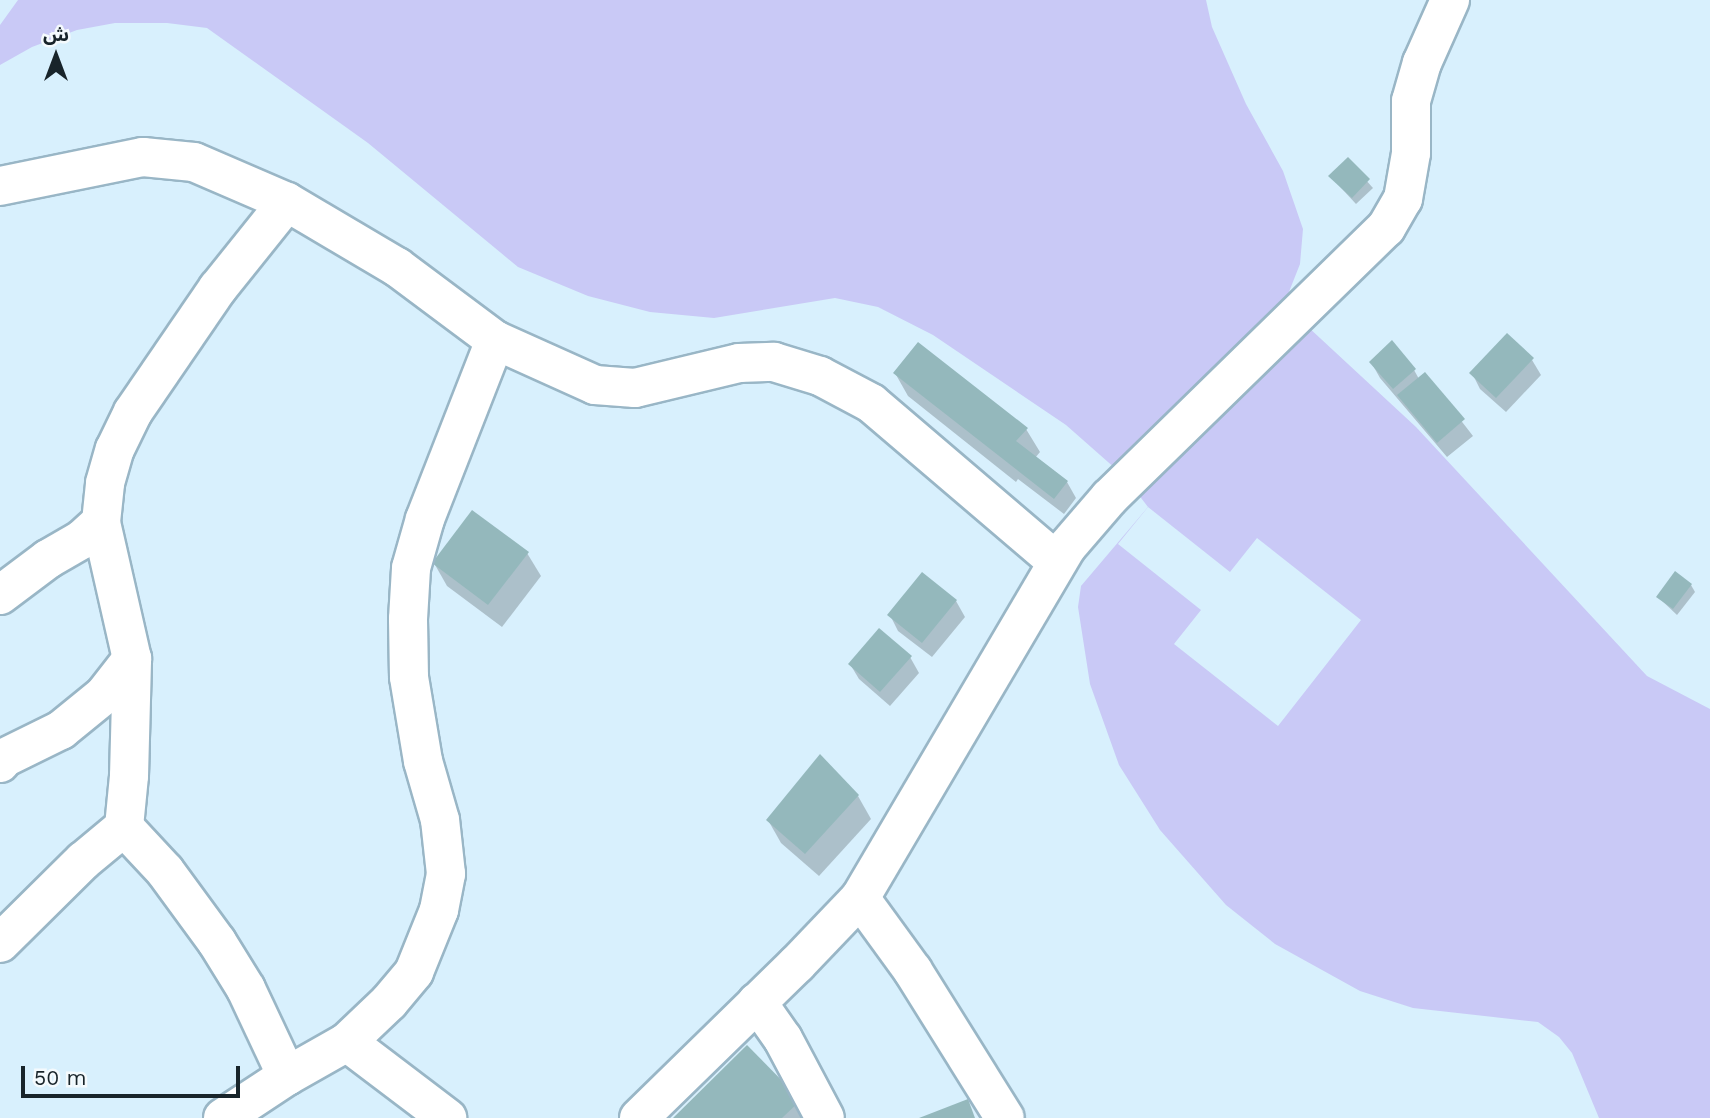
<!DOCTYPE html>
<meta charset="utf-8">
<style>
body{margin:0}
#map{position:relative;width:1710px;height:1118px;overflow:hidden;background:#d8f0fd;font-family:"Work Sans","Noto Sans Arabic",sans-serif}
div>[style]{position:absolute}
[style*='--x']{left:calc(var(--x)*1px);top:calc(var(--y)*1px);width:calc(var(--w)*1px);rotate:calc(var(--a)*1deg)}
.water>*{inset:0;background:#c9c9f6}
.pier>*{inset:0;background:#d8f0fd}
.shadow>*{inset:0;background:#0003}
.building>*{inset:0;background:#94b8bc}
.roads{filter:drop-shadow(2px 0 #99b6c6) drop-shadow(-2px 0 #99b6c6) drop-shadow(0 2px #99b6c6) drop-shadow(0 -2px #99b6c6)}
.minor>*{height:38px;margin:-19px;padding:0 19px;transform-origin:19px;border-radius:19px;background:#fff}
span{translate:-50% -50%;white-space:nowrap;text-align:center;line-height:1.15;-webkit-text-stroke:5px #f4fafd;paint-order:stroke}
.north{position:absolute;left:21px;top:21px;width:70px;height:70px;-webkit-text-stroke:5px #f4fafd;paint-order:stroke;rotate:0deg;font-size:19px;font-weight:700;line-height:28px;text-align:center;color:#18242a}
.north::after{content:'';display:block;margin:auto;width:24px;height:32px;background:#18242a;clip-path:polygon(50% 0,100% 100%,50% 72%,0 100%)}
.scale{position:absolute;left:21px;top:1066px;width:219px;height:32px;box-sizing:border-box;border:4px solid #18242a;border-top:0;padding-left:9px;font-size:21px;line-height:24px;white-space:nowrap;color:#18242a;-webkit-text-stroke:5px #f4fafd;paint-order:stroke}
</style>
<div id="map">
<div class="water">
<div style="clip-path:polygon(18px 0,1206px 0,1212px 27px,1246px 104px,1283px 171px,1303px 229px,1300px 264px,1285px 302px,1307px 326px,1416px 427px,1647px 676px,1710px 709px,1710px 1118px,1599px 1118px,1572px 1053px,1559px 1037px,1538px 1022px,1413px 1008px,1360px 991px,1275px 944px,1226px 905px,1160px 830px,1119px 765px,1090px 684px,1078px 607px,1081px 586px,1148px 507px,1125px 477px,1066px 425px,933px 335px,878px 307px,835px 298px,714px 318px,650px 312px,588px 296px,518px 267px,368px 143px,207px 28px,167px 23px,115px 23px,77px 30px,32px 47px,0 65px,0 25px)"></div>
</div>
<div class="pier">
<div style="clip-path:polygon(1148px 507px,1230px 572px,1257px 538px,1361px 620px,1278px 726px,1174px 644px,1201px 610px,1118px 544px)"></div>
</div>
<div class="shadow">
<div style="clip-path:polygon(1348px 160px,1373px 188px,1356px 204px,1330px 176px)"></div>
<div style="clip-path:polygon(1532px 360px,1541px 375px,1506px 412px,1480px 389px,1472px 373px)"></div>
<div style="clip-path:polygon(1371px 362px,1414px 370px,1419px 379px,1425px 374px,1473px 436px,1447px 457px,1380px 378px)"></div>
<div style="clip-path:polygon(895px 373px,1026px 429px,1040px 452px,1035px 458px,1067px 482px,1076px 498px,1064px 514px,1018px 479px,1016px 482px,908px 396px)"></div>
<div style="clip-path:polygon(527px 553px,541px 576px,502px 627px,447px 586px,434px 563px)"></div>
<div style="clip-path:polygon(1691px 585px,1695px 592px,1677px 615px,1658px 597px)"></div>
<div style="clip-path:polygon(956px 601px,965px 617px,932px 657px,898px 631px,890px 615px)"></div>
<div style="clip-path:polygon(910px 657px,919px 673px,890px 706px,859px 679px,850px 664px)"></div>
<div style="clip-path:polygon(858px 796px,871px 819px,819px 876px,781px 843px,768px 820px)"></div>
<div style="clip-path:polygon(800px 1101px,810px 1118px,675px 1118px)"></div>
</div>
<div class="building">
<div style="clip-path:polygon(1348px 157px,1370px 179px,1352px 198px,1328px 176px)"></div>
<div style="clip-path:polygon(1507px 333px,1534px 358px,1496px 398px,1469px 373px)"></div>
<div style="clip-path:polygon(1392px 340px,1416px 369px,1393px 389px,1369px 362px)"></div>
<div style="clip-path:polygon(918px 342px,1028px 428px,1016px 441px,1068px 481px,1054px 499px,893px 373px)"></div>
<div style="clip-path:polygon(1425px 372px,1465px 419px,1437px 443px,1397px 395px)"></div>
<div style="clip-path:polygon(472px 510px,529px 552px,488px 605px,432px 563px)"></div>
<div style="clip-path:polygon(1675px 571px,1692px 584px,1673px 609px,1656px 597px)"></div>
<div style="clip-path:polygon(922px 572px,957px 600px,922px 643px,887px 615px)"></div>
<div style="clip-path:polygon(879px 628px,912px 656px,880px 692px,848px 664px)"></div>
<div style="clip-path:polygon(820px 754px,859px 795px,805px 854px,766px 820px)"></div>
<div style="clip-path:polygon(747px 1045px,801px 1100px,782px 1118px,673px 1118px)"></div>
<div style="clip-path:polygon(968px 1099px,975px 1118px,919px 1118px)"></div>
</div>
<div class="roads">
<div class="minor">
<div style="--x:0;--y:186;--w:146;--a:-11.5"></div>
<div style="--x:143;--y:157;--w:51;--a:5.6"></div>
<div style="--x:194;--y:162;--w:101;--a:23.3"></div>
<div style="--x:287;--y:202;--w:128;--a:30.6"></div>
<div style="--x:397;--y:267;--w:122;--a:36.7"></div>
<div style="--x:495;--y:340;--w:110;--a:24.2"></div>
<div style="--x:595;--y:385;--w:40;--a:4.3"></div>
<div style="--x:635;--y:388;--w:107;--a:-13.5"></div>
<div style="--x:739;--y:363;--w:35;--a:-2"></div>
<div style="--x:774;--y:362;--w:48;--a:16.9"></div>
<div style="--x:820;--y:376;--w:58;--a:27.9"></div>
<div style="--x:871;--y:403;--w:243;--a:40.5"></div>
<div style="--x:0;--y:595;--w:60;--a:-36.9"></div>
<div style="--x:48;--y:559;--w:38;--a:-30"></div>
<div style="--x:81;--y:540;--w:27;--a:-42"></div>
<div style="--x:0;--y:763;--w:6;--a:-51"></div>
<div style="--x:4;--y:758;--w:64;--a:-26.2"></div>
<div style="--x:61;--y:730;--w:55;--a:-39.1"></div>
<div style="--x:104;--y:695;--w:46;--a:-52.1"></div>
<div style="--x:124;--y:827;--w:60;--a:47"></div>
<div style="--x:165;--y:871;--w:88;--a:53.8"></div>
<div style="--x:217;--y:942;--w:55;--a:58.3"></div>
<div style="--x:246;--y:989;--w:96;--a:64.8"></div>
<div style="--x:860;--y:898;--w:90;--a:54"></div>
<div style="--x:913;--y:971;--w:173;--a:58"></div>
<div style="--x:0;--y:943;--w:117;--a:-44.7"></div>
<div style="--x:83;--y:861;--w:53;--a:-39.7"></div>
<div style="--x:124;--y:827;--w:51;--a:-84.4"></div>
<div style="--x:129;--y:776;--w:117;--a:-88.5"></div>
<div style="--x:132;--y:659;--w:140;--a:-102.8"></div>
<div style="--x:101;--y:522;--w:39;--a:-84"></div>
<div style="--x:105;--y:483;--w:35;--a:-74"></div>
<div style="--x:115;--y:449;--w:41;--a:-64.1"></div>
<div style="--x:133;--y:412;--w:150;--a:-55.6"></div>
<div style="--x:218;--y:288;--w:110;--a:-51.3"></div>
<div style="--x:757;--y:1002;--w:45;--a:54.9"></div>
<div style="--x:783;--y:1039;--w:89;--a:62"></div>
<div style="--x:347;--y:1042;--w:126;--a:37.2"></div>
<div style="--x:223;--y:1118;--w:77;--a:-33.3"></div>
<div style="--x:287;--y:1076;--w:69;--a:-29.5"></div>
<div style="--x:347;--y:1042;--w:58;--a:-43.6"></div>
<div style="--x:389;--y:1002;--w:39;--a:-50"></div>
<div style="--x:414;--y:972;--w:67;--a:-68"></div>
<div style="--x:439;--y:910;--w:37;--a:-79"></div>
<div style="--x:446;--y:874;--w:54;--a:-96.3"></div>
<div style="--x:440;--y:820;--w:61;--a:-106.1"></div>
<div style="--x:423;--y:761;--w:85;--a:-99.5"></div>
<div style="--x:409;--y:677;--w:58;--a:-91"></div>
<div style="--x:408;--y:619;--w:51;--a:-86.6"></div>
<div style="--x:411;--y:568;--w:51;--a:-74.1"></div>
<div style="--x:425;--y:519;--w:192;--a:-68.6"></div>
<div style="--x:639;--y:1118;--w:221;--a:-44.3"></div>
<div style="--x:797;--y:964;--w:91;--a:-46.3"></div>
<div style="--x:860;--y:898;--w:406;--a:-59.5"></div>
<div style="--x:1066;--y:548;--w:66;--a:-49.3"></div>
<div style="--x:1109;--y:498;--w:387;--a:-44.3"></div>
<div style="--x:1386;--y:228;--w:34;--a:-60"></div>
<div style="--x:1403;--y:199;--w:47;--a:-80.1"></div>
<div style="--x:1411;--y:153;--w:52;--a:-90"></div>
<div style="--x:1411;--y:101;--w:40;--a:-74"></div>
<div style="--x:1422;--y:63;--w:69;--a:-66"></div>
</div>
</div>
<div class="north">ش</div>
<div class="scale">50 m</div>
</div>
